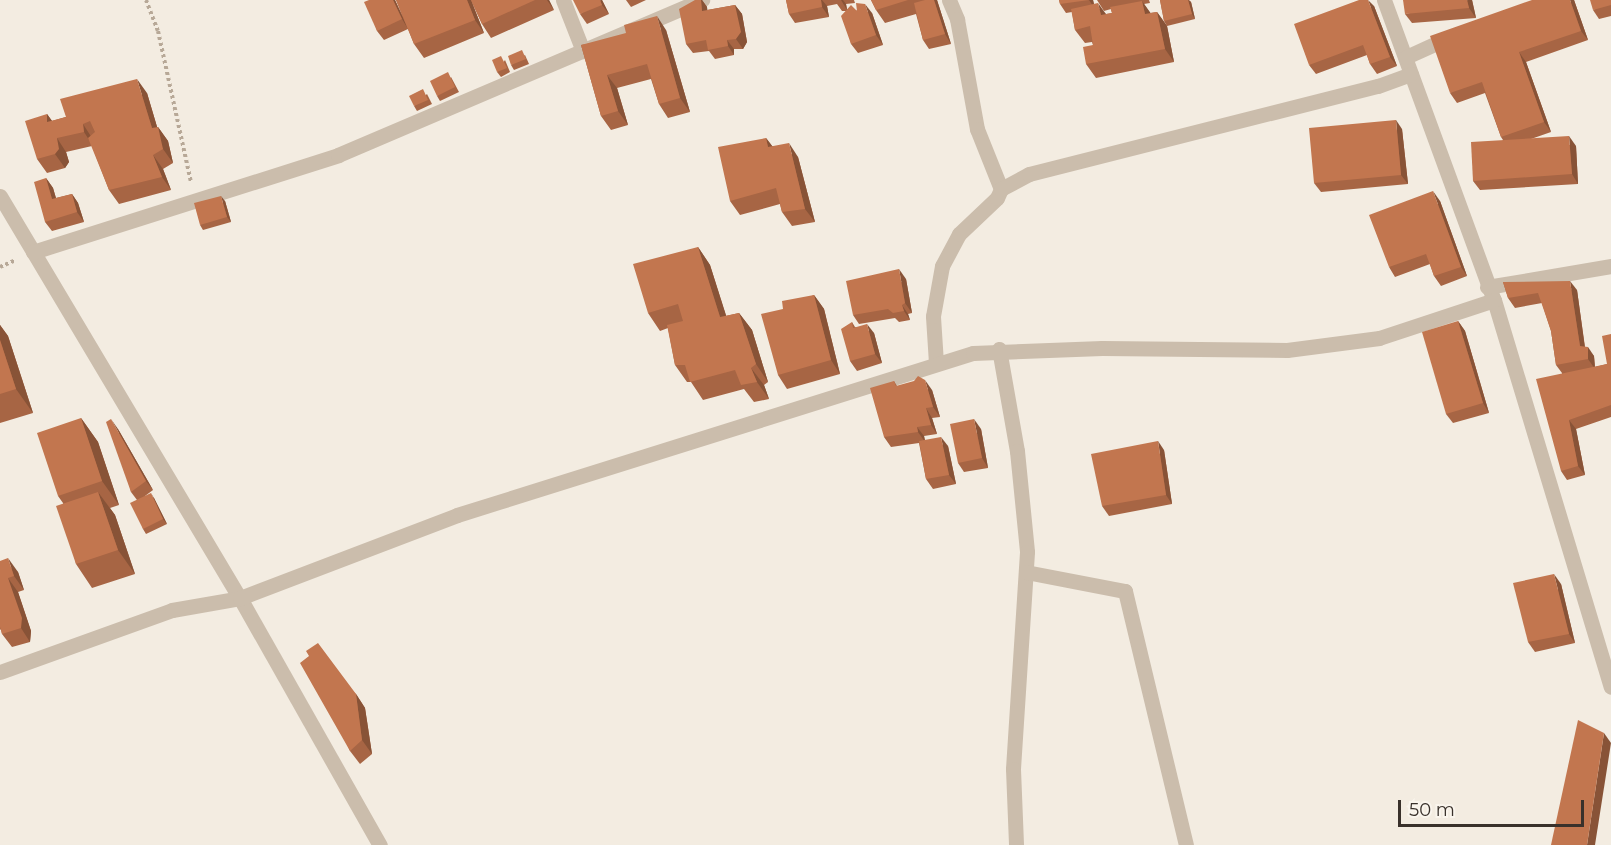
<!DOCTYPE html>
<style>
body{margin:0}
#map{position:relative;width:1611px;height:845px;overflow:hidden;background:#f3ece1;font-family:Montserrat,sans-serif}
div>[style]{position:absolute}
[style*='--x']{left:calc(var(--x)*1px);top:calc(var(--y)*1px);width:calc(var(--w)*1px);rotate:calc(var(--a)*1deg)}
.path>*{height:4px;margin-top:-2px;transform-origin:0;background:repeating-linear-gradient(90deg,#b7a897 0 3px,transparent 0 6px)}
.minor>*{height:15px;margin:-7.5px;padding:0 7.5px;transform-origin:7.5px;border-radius:7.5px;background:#cbbdac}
.wall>*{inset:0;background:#a76544}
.shaded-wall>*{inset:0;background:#885337}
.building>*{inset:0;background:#c2764f}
span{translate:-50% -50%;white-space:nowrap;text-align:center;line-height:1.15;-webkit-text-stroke:6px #faf5ed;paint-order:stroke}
.scale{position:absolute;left:1398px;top:800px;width:186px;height:27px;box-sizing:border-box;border:3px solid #39312b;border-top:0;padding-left:8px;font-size:18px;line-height:21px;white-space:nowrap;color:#39312b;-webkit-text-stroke:4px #faf5ed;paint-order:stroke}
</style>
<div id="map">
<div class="path">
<div style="--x:146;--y:0;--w:33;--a:69"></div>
<div style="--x:158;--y:31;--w:155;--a:77.7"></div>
<div style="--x:0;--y:267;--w:17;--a:-24"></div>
</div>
<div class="minor">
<div style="--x:563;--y:0;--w:55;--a:68.6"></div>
<div style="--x:949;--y:0;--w:21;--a:67"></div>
<div style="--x:957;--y:19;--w:112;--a:79.7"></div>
<div style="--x:977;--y:129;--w:65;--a:68.2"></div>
<div style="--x:1384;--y:0;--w:320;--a:69.9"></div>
<div style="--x:1494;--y:300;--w:404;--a:73.2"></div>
<div style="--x:1406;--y:57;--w:48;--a:-24.4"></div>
<div style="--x:0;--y:196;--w:468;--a:59.2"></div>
<div style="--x:240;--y:598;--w:284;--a:60.5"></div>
<div style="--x:33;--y:252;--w:320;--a:-17.6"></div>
<div style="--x:338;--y:155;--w:396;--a:-23.1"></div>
<div style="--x:1487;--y:287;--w:126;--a:-9.6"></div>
<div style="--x:999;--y:349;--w:104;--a:80"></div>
<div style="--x:1017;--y:451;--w:101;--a:84.3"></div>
<div style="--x:1027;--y:552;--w:217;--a:93.7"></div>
<div style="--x:1013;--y:769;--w:76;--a:87.7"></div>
<div style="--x:936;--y:363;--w:47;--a:-93.7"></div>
<div style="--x:933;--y:316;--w:51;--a:-79.8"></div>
<div style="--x:942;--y:266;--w:36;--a:-62"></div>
<div style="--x:959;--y:234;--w:52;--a:-43.5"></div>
<div style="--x:997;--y:198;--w:10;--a:-66"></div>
<div style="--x:1001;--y:189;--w:32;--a:-28"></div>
<div style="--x:1029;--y:174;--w:360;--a:-14.2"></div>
<div style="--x:1378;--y:86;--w:35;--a:-20"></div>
<div style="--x:1026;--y:572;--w:101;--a:10.9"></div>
<div style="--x:1125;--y:591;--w:261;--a:76.5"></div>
<div style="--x:0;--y:672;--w:183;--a:-19.8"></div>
<div style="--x:172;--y:610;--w:69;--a:-10"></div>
<div style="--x:240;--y:598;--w:232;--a:-20.9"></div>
<div style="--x:457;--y:515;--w:541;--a:-17.43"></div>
<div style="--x:973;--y:353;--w:129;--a:-2.2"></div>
<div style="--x:1102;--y:348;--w:185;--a:0.6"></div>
<div style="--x:1287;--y:350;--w:93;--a:-7.4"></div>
<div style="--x:1379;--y:338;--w:121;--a:-18.3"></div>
</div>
<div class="wall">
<div style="clip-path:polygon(369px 0,395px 0,403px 17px,396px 0,549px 0,554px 10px,491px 38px,482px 24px,471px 0,484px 33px,424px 58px,414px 44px,408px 29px,384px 40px,377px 31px)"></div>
<div style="clip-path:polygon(602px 0,609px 14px,587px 24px,580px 14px)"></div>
<div style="clip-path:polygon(626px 0,646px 0,631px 7px)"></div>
<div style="clip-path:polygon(695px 0,702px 0,707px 7px,707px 10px,735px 5px,742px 14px,747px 42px,743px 49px,734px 49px,734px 55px,715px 59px,709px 51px,693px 53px,686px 44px)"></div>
<div style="clip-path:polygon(786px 0,854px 0,855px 3px,846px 4px,847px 9px,872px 13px,883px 45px,858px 53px,851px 44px,846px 11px,842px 11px,837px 4px,827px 6px,829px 17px,795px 23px,789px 14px)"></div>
<div style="clip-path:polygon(871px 0,937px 0,951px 44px,929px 49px,923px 40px,916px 14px,885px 23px,876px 10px)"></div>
<div style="clip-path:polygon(1059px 0,1093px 0,1094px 4px,1106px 14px,1112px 13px,1111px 9px,1104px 11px,1097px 0,1149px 0,1150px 3px,1144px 4px,1150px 13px,1157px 12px,1167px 26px,1174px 62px,1096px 78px,1086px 64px,1093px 45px,1092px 42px,1085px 43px,1075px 30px,1072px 12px,1066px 13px,1060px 4px)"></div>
<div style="clip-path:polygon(1160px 0,1189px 0,1191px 2px,1195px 19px,1167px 26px,1164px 21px)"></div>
<div style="clip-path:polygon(1472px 0,1476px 18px,1412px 23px,1405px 14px)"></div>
<div style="clip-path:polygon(1574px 0,1588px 40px,1526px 62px,1551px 132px,1531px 139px,1576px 146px,1578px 184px,1480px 190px,1473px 181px,1503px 140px,1501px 137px,1485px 93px,1457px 103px,1450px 93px)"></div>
<div style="clip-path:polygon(1611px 0,1611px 16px,1599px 19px,1593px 10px)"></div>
<div style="clip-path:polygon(1374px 6px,1397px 66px,1377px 74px,1370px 64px,1367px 55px,1316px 74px,1309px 65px)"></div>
<div style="clip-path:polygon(666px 30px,690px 112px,668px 118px,659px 104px,651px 79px,617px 88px,628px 125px,611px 130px,601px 116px,581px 45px)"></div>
<div style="clip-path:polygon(525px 55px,529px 64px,514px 70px,511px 65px)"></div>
<div style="clip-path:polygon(505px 60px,510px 72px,501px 77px,497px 72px)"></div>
<div style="clip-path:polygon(451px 77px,459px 92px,440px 101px,437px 96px)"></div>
<div style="clip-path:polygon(147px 93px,157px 127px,158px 127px,168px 141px,173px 163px,163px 169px,171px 190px,119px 204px,109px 190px,92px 146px,66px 152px,69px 162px,65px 168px,47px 173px,37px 159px,47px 114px,52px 121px)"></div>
<div style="clip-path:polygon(427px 94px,432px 104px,417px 111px,414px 106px)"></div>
<div style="clip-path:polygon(1402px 129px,1408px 184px,1321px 192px,1314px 183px)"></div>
<div style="clip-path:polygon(766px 138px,772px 146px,798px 157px,815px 222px,792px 226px,782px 212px,780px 204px,740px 215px,730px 201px)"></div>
<div style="clip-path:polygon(46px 178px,53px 188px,56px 198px,72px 194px,78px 203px,84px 222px,52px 231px,45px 222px)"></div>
<div style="clip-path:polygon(225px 201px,231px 222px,203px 230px,200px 225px)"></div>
<div style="clip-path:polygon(1440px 201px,1467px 276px,1441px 286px,1434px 276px,1430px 264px,1395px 277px,1389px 267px)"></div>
<div style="clip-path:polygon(698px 247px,710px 265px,726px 316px,739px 313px,752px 330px,768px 382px,764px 385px,769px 399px,754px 402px,744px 389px,703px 400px,691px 382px,687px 382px,675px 365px,668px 328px,660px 331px,648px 313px)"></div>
<div style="clip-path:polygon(906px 279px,912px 313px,908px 314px,910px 320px,899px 322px,895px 318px,859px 324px,853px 315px)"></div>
<div style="clip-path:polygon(1503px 282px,1577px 290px,1585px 347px,1594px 356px,1595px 367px,1607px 364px,1611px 334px,1611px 417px,1576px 429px,1585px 475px,1567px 480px,1561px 471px,1562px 373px,1556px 365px,1551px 331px,1542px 303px,1515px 308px,1508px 298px)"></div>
<div style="clip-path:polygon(814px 295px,824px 309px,840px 374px,787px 389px,778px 375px,783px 309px)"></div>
<div style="clip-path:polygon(1458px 321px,1465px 331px,1489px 413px,1453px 423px,1446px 414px)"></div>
<div style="clip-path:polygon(852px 322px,855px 327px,874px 333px,882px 363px,857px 371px,850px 361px)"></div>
<div style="clip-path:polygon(0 325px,8px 336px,33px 413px,0 423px)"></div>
<div style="clip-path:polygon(894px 381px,897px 386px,932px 390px,940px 417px,932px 418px,937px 434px,924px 436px,925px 440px,948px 446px,956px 484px,933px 489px,926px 479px,919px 443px,891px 447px,884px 437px)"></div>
<div style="clip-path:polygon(81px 418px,98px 442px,119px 505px,110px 508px,115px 515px,135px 574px,92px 588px,76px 564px,63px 503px,58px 496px)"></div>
<div style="clip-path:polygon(118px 429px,153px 490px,145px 496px,154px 498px,167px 524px,146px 534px,143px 529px,137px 500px,131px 492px)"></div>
<div style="clip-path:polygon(981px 429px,988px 468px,964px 472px,958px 463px)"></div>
<div style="clip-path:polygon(1164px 450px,1172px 504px,1109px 516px,1102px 506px)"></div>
<div style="clip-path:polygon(0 561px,18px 572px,24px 590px,18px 592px,31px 631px,30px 642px,12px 647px,2px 634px,1px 629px,0 630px)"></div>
<div style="clip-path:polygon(1561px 584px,1575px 643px,1535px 652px,1528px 642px)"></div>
<div style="clip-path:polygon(309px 656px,356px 694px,365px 708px,372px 754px,360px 764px,350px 751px)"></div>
</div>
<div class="shaded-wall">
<div style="clip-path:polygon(393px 0,395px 0,408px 29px,402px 19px)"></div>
<div style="clip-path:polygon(467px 0,471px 0,484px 33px,475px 20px)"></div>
<div style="clip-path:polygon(547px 0,549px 0,554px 10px)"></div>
<div style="clip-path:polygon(600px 0,602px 0,609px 14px,602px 5px)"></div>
<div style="clip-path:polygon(701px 0,702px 0,707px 7px,709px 20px,702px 11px)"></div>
<div style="clip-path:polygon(821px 0,822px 0,827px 6px,829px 17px,822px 7px)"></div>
<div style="clip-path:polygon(841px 0,843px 0,846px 4px,847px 10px)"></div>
<div style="clip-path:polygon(934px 0,937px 0,951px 44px,945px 34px)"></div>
<div style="clip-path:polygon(1089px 0,1093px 0,1095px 9px)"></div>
<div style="clip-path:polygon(1188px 0,1191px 2px,1195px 19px,1192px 14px)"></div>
<div style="clip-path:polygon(1368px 0,1374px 6px,1397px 66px,1390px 57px)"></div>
<div style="clip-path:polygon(1467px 0,1472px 0,1476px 18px,1469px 8px)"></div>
<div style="clip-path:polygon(1570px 0,1574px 0,1588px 40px,1581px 31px)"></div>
<div style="clip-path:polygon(1142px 1px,1152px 15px,1145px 14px)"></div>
<div style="clip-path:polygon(1098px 3px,1108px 17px,1101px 15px)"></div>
<div style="clip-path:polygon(865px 4px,872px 13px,883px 45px,876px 35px)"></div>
<div style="clip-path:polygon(735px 5px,742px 14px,747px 42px,743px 49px,736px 39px)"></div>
<div style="clip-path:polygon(1157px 12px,1167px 26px,1174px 62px,1165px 49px)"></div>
<div style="clip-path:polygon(657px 16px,666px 30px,690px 112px,680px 98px)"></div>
<div style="clip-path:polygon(727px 40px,734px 49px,734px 55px,728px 46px)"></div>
<div style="clip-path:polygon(1519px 52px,1526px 62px,1551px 132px,1544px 122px)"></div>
<div style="clip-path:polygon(607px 75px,617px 88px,628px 125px,618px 111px)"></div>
<div style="clip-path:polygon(137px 79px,147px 93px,161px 140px,158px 127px,168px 141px,173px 163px,163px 149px,152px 128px)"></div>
<div style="clip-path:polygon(47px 114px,57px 128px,47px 122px)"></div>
<div style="clip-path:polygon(1396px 120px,1402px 129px,1408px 184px,1401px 175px)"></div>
<div style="clip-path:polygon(83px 124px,92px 138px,93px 146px,84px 132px)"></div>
<div style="clip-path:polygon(1569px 136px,1576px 146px,1578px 184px,1572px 174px)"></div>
<div style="clip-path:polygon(57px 138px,66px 152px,69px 162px,65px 168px,55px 154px)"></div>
<div style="clip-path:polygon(766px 138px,776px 151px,768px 147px)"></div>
<div style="clip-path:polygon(789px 143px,798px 157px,815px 222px,805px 209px)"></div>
<div style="clip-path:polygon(153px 155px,163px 169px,171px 190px,162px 177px)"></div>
<div style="clip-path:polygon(46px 178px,53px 188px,59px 209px,52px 199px)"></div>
<div style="clip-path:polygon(1433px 191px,1440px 201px,1467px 276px,1461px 267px)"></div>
<div style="clip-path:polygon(72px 194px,78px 203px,84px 222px,77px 212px)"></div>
<div style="clip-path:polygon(221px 196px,225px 201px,231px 222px,227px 217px)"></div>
<div style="clip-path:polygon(698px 247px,710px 265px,732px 334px,720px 317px)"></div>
<div style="clip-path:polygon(899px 269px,906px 279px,912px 313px,905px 303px)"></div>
<div style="clip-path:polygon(1570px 281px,1577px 290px,1586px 356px,1580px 346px)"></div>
<div style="clip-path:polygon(814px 295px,824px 309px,840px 374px,831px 360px)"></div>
<div style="clip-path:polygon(902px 305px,908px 314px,910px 320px,904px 311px)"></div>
<div style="clip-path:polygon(739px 313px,752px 330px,768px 382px,756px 364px)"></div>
<div style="clip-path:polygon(1458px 321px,1465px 331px,1489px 413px,1483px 403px)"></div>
<div style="clip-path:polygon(867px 324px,874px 333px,882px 363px,875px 354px)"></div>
<div style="clip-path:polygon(0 325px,8px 336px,33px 413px,16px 389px,0 340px)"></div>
<div style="clip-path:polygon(1588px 347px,1594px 356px,1595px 369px,1588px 359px)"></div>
<div style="clip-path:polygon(751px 368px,764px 385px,769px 399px,757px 382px)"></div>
<div style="clip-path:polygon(925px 380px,932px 390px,940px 417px,933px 407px)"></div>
<div style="clip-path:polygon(926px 408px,932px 418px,937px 434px,931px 425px)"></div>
<div style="clip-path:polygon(81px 418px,98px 442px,119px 505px,102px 481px)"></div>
<div style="clip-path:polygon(111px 419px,118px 429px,153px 490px,146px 481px)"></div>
<div style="clip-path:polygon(974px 419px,981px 429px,988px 468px,982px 458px)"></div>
<div style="clip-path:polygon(1569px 420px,1576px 429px,1585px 475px,1578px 466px)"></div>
<div style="clip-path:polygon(917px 427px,924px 436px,925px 442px,918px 432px)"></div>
<div style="clip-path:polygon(941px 437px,948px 446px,956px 484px,949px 475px)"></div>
<div style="clip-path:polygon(1158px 441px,1164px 450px,1172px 504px,1166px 495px)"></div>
<div style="clip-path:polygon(98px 492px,115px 515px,135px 574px,118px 550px)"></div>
<div style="clip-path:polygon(151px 493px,154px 498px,167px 524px,163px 519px)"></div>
<div style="clip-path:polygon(8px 558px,18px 572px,24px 590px,14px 576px)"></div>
<div style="clip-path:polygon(1554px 574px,1561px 584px,1575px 643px,1569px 634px)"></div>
<div style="clip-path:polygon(8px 578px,18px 592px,31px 631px,30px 642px,21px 628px)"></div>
<div style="clip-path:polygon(356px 694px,365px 708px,372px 754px,362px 740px)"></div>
<div style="clip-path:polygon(1604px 733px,1611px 743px,1595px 845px,1587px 845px)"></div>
</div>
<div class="building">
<div style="clip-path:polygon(369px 0,393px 0,402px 19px,377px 31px,364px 2px)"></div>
<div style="clip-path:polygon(396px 0,467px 0,475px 20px,414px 44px)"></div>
<div style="clip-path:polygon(471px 0,535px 0,482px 24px)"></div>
<div style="clip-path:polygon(573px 0,600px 0,602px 5px,580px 14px)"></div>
<div style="clip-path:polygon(695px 0,701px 0,702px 11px,735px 5px,741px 32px,736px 39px,727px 40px,728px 46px,708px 50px,706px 40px,686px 44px,679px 9px)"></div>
<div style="clip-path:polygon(786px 0,821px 0,822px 7px,789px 14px)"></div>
<div style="clip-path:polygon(871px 0,908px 0,876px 10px)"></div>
<div style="clip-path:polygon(925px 0,934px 0,945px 34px,923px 40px,914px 3px)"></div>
<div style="clip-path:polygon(1059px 0,1089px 0,1060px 4px)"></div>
<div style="clip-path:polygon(1160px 0,1188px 0,1192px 14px,1164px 21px)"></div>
<div style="clip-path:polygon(1359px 0,1368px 0,1390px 57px,1370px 64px,1363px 45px,1309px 65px,1294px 24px)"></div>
<div style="clip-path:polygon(1403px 0,1467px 0,1469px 8px,1405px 14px)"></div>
<div style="clip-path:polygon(1532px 0,1570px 0,1581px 31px,1519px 52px,1544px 122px,1501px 137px,1482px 82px,1450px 93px,1430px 36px)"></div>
<div style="clip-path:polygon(1590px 0,1611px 0,1611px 5px,1593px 10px)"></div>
<div style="clip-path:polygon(1142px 1px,1145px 14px,1157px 12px,1165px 49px,1086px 64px,1083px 47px,1093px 45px,1090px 26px,1075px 30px,1071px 9px,1098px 3px,1101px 15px,1112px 13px,1110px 7px)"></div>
<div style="clip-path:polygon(856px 3px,865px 4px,876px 35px,851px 44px,841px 16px,851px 5px,857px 11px)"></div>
<div style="clip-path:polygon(657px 16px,680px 98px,659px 104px,647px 64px,607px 75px,618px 111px,601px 116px,581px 45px,626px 33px,624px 25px)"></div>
<div style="clip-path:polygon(522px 50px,526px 59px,511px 65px,508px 56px)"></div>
<div style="clip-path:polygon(501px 56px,507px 68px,497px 72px,492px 60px)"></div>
<div style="clip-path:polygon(448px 72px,455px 87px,437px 96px,430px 81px)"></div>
<div style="clip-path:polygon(137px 79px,152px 128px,158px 127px,163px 149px,153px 155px,162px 177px,109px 190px,88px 138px,95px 132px,90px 121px,83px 124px,84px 132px,57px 138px,59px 149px,55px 154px,37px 159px,25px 121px,47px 114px,47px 122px,66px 117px,60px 99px)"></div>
<div style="clip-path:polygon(423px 89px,428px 100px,414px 106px,409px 96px)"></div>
<div style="clip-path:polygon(1396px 120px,1401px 175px,1314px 183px,1309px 128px)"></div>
<div style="clip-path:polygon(1569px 136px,1572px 174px,1473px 181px,1471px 142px)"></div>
<div style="clip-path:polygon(766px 138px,768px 147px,789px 143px,805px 209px,782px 212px,776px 188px,730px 201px,718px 147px)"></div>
<div style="clip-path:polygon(46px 178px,52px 199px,72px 194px,77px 212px,45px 222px,34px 182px)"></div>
<div style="clip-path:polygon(1433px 191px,1461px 267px,1434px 276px,1426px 254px,1389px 267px,1369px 215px)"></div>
<div style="clip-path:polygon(221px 196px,227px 217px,200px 225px,194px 203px)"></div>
<div style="clip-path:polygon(698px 247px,720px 317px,739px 313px,756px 364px,751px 368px,757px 382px,741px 385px,735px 370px,690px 382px,685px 365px,675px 365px,667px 325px,683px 321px,678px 304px,648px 313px,633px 264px)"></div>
<div style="clip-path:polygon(899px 269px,905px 303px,902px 305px,904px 311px,893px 313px,888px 309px,853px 315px,846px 281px)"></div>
<div style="clip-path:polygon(1570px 281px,1580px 346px,1588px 347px,1588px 359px,1556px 365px,1551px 331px,1538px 293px,1508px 298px,1503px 282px)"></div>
<div style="clip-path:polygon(814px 295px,831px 360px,778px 375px,761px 314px,783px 309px,782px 301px)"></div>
<div style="clip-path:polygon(1458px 321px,1483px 403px,1446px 414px,1422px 332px)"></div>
<div style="clip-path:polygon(852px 322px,853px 328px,867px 324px,875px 354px,850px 361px,841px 329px)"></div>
<div style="clip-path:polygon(1611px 334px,1611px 405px,1569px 420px,1578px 466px,1561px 471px,1536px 379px,1607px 364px,1602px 336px)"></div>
<div style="clip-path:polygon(0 340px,16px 389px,0 394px)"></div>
<div style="clip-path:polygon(918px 376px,925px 380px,933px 407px,926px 408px,931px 425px,917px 427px,918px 432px,884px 437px,870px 388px,894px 381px,896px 386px,914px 381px)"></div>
<div style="clip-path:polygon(81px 418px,102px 481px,58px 496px,37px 433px)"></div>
<div style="clip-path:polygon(111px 419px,146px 481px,131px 492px,106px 422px)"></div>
<div style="clip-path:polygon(974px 419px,982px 458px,958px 463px,950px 424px)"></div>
<div style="clip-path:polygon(941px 437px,949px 475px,926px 479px,919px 441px)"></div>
<div style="clip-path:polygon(1158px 441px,1166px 495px,1102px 506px,1091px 454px)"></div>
<div style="clip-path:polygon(98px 492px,118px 550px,76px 564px,56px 506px)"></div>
<div style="clip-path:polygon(151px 493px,163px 519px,143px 529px,130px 503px)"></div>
<div style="clip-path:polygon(8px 558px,14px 576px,8px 578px,22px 618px,21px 628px,2px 634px,0 627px,0 561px)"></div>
<div style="clip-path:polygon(1554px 574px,1569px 634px,1528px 642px,1513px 583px)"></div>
<div style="clip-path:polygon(318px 643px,356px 694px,362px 740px,350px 751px,300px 663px,309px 656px,306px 651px)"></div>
<div style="clip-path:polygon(1578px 720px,1604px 733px,1587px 845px,1551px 845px)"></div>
</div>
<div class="scale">50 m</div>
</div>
